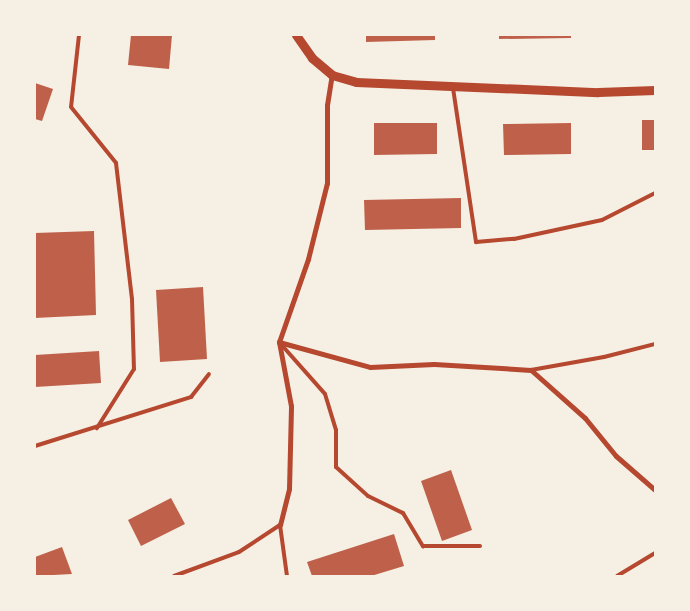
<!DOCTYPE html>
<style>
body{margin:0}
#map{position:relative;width:690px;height:611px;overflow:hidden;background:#f6efe4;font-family:"Alegreya Sans",sans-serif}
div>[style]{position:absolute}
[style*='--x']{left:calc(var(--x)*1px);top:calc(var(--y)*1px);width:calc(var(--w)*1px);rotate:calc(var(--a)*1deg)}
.building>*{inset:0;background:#bf614a}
.service>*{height:4px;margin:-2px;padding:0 2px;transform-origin:2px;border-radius:2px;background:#b5482f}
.minor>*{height:5px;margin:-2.5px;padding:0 2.5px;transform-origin:2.5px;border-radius:2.5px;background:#b5482f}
.tertiary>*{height:9px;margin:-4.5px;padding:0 4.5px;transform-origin:4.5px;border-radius:4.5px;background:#b5482f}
span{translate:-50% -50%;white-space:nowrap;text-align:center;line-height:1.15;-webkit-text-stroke:4px #f6efe4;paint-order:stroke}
.frame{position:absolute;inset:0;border:36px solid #f6efe4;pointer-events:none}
</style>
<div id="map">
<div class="building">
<div style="clip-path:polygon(131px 35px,172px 35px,169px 69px,128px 65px)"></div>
<div style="clip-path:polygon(366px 35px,435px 35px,435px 40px,366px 42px)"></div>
<div style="clip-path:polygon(499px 35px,571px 35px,571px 38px,499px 39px)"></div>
<div style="clip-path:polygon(35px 83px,53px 89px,42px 121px,35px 119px)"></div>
<div style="clip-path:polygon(642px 120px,655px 120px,655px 150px,642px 150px)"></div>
<div style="clip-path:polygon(374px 123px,437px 123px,437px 154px,374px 155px)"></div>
<div style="clip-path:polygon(571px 123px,571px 154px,504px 155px,503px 124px)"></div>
<div style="clip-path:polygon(461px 198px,461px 228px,365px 230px,364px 200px)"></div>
<div style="clip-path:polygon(94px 231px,96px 315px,35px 318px,35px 233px)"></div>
<div style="clip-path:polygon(203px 287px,207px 359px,160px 362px,156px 290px)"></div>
<div style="clip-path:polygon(99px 351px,101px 383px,35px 387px,35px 355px)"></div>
<div style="clip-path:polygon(451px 470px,472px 530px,442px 541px,421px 481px)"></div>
<div style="clip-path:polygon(171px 498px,185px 524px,141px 546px,128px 520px)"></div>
<div style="clip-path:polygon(394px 534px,404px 566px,371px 576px,312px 576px,307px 562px)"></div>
<div style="clip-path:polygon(62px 547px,72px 574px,35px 576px,35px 557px)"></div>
</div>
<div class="service">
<div style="--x:79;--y:35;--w:72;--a:96.3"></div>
<div style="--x:71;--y:107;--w:72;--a:51.2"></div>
<div style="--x:116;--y:163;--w:137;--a:83.3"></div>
<div style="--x:132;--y:299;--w:70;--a:88.4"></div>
<div style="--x:134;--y:369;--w:70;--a:122.1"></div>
<div style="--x:453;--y:88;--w:156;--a:81.5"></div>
<div style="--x:476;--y:242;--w:38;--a:-5"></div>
<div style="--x:514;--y:239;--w:90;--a:-12.2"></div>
<div style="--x:602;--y:220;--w:59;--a:-27"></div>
<div style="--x:279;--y:342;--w:69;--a:48.5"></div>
<div style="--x:325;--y:394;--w:38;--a:73"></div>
<div style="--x:336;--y:430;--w:37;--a:90"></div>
<div style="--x:336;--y:467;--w:43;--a:42.2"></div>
<div style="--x:368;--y:496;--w:39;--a:26"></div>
<div style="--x:403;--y:513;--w:39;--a:59"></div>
<div style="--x:423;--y:546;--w:57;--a:0"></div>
<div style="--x:531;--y:370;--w:74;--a:-10.1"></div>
<div style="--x:604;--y:357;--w:53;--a:-14.3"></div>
<div style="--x:35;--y:446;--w:164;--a:-17.4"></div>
<div style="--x:191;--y:397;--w:29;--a:-52"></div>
<div style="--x:174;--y:576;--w:69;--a:-20.3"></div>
<div style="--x:239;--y:552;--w:49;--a:-33.4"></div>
<div style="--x:280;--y:525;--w:51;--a:82.2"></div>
<div style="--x:617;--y:576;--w:44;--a:-31.2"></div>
</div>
<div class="minor">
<div style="--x:279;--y:342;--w:94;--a:15.4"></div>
<div style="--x:370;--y:367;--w:64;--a:-2.7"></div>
<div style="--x:434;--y:364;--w:97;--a:3.5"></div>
<div style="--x:531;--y:370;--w:72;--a:41.6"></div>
<div style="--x:585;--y:418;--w:49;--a:50.8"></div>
<div style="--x:616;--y:456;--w:52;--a:41.1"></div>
<div style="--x:280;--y:525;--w:37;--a:-76"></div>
<div style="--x:289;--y:489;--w:83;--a:-88.6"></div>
<div style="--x:291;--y:406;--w:65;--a:-100.6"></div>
<div style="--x:279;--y:342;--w:88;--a:-70.7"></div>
<div style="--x:308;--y:259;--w:78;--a:-76"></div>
<div style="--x:327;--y:183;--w:78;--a:-90"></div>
<div style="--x:327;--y:105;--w:30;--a:-81"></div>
</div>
<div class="tertiary">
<div style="--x:296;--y:35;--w:28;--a:55"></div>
<div style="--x:312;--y:58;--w:26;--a:40"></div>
<div style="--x:332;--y:75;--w:25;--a:16"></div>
<div style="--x:356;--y:82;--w:242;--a:2.4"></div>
<div style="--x:598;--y:92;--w:57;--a:-2"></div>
</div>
<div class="frame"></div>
</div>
